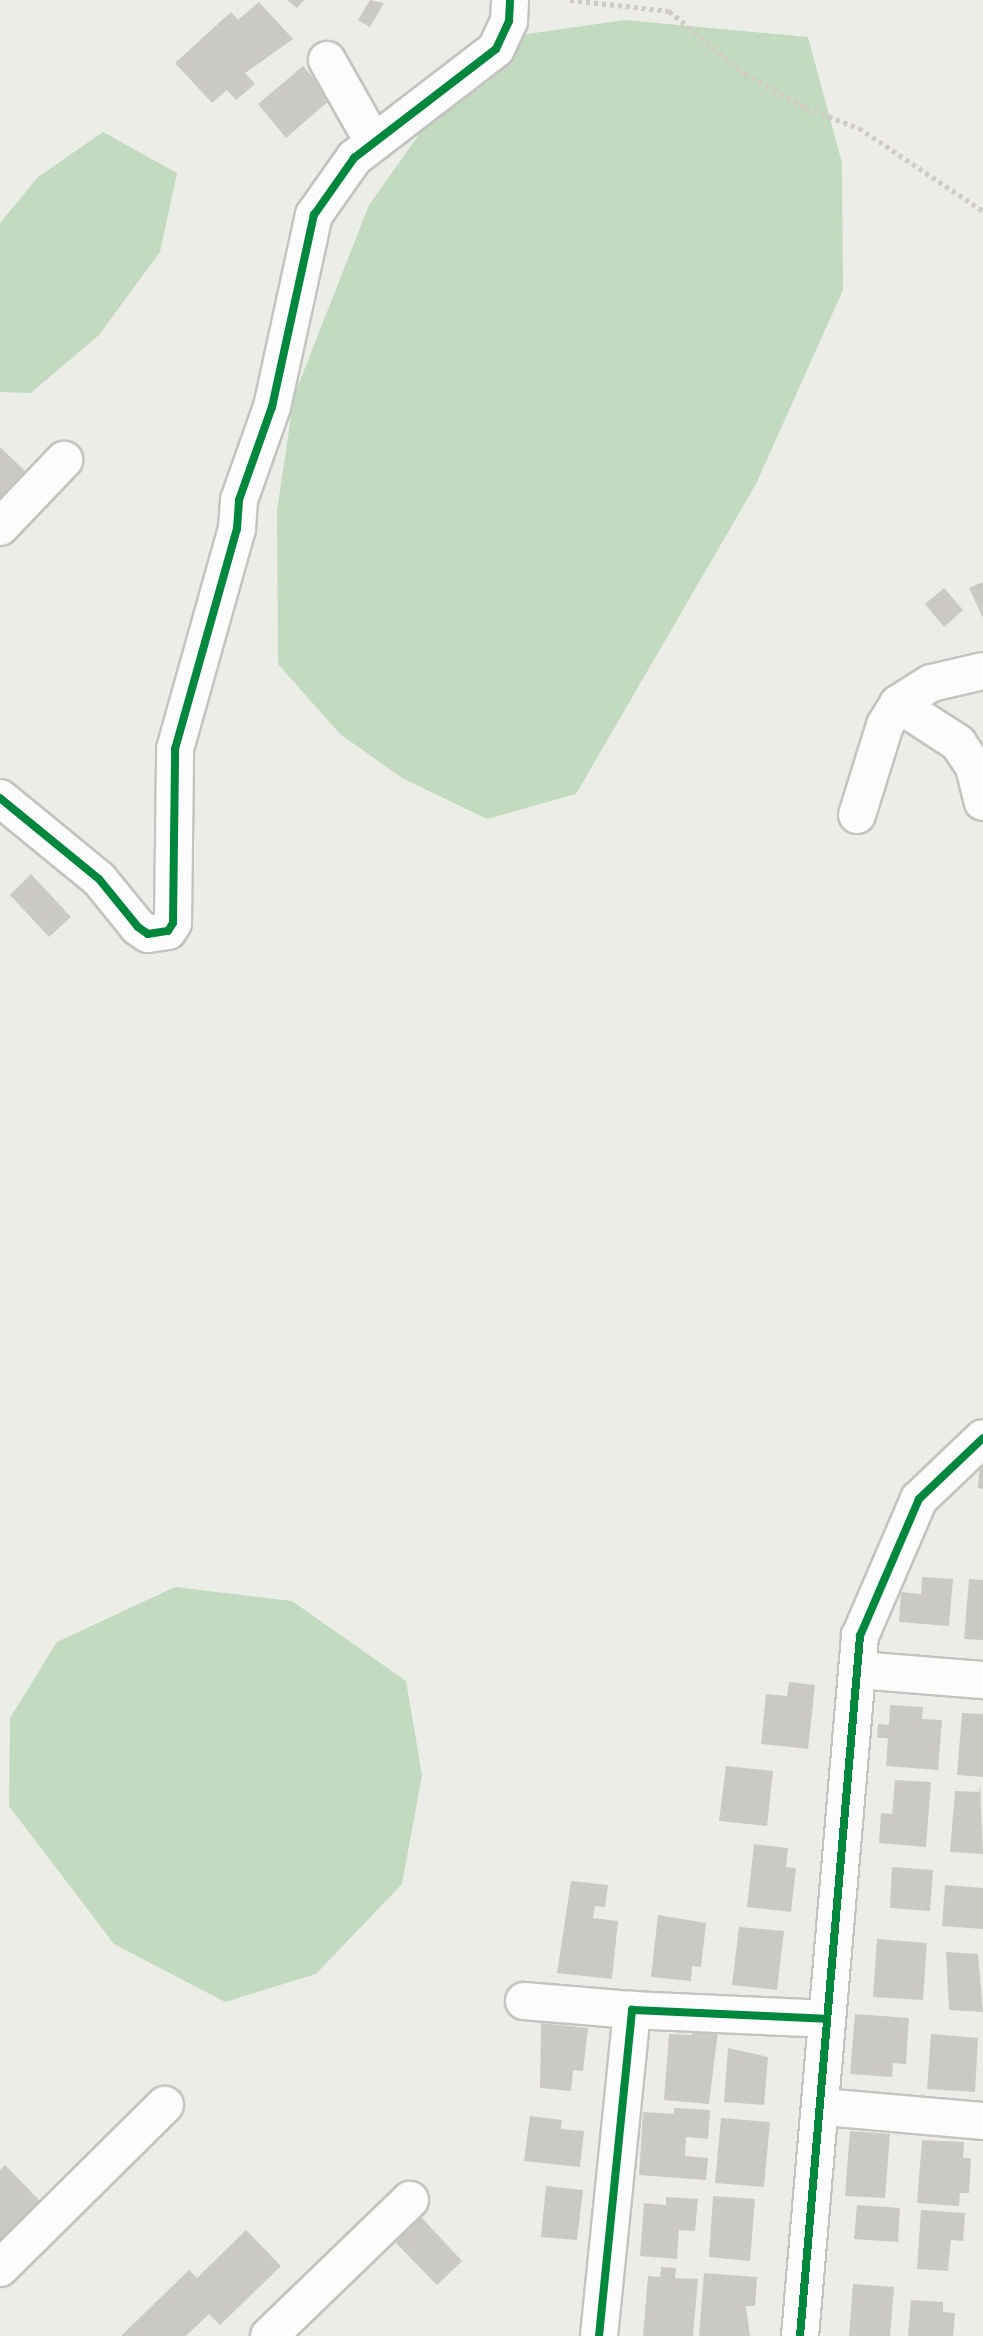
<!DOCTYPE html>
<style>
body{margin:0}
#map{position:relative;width:983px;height:2336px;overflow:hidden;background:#edede8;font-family:"PT Sans Narrow",sans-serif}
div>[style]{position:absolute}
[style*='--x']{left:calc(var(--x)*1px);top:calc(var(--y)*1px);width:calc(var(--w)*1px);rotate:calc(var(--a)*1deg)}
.forest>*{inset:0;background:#c2dac0}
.building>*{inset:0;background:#cac9c5}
.path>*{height:5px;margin-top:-2.5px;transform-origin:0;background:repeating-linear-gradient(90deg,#d1cac5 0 4px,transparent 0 8px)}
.roads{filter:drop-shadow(2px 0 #c3c3c0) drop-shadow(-2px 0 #c3c3c0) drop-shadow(0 2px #c3c3c0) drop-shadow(0 -2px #c3c3c0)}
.minor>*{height:36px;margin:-18px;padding:0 18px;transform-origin:18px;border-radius:18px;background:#fcfcfc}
.cycleway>*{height:8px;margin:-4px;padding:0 4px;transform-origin:4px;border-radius:4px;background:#00873e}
span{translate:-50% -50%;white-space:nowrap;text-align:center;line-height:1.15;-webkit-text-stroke:6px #fff;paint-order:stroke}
</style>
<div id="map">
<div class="forest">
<div style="clip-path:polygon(625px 20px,808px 37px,842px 163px,843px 290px,756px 484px,576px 794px,487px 819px,402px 778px,340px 734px,278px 664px,277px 511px,294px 396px,369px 205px,486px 40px)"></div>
<div style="clip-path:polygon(103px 132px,177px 173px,160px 252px,99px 335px,31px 393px,0 392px,0 223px,38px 177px)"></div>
<div style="clip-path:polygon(175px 1587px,292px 1601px,406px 1681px,422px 1775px,402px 1884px,316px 1974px,225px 2002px,114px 1944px,9px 1806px,10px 1718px,57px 1642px)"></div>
</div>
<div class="building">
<div style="clip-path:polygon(287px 0,304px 0,297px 8px)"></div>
<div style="clip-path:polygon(370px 0,384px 3px,370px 27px,358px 20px)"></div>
<div style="clip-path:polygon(259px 2px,293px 39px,245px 73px,255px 84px,236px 100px,227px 90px,212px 103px,175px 63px,231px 12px,238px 20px)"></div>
<div style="clip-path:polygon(303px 66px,331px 99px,286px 138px,258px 104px)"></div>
<div style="clip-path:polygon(0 447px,25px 471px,0 499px)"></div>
<div style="clip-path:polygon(983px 582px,983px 618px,969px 588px)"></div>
<div style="clip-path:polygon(944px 588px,963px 610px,944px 627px,925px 604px)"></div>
<div style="clip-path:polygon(31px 874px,71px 917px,49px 937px,10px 895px)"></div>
<div style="clip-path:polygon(980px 1463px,983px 1464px,983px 1489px,978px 1488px)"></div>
<div style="clip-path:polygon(922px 1577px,953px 1579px,949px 1626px,899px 1622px,901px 1592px,921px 1594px)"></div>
<div style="clip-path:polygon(969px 1579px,983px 1580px,983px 1640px,964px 1639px)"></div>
<div style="clip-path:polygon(789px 1682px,815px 1685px,808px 1749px,761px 1744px,766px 1694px,787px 1696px)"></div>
<div style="clip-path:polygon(890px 1705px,923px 1707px,922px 1719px,942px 1720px,938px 1770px,886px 1766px,888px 1738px,877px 1738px,878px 1724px,889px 1725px)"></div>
<div style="clip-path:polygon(962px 1713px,983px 1714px,983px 1777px,957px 1775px)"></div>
<div style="clip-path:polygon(726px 1766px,773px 1771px,767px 1826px,719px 1821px)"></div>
<div style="clip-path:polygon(895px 1780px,931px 1782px,926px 1847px,879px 1843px,881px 1813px,892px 1814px)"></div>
<div style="clip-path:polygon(980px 1786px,983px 1854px,950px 1852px,955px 1791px,979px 1792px)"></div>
<div style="clip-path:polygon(754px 1844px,788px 1848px,786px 1867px,796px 1868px,791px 1912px,747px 1907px)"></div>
<div style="clip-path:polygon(892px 1867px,933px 1870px,930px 1911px,890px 1908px)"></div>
<div style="clip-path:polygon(571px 1881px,608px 1885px,605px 1907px,595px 1906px,593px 1918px,618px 1921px,612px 1979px,557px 1973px)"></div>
<div style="clip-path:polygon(945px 1885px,983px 1888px,983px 1929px,942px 1926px)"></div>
<div style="clip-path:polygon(658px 1915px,706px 1923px,701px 1967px,692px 1966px,691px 1981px,651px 1977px)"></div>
<div style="clip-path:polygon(739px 1927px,784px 1931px,777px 1990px,732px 1985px)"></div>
<div style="clip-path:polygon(877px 1939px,927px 1943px,923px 2000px,873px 1997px)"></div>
<div style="clip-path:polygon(946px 1952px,978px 1954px,983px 2012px,949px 2010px)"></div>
<div style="clip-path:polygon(855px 2014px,909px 2018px,906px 2064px,893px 2063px,892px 2077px,850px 2074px)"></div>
<div style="clip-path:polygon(541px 2023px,588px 2028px,583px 2071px,573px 2070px,571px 2091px,540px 2088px)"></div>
<div style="clip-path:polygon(693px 2029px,718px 2031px,709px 2104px,664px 2100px,669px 2034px,692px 2035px)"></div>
<div style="clip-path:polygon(931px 2034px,978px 2038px,975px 2092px,927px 2089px)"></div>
<div style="clip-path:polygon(728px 2048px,768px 2057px,764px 2105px,724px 2102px)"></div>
<div style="clip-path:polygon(674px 2108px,710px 2110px,708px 2139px,686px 2137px,685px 2156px,708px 2158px,706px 2180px,639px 2175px,643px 2112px,674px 2114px)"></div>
<div style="clip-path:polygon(530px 2116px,562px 2120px,561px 2129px,584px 2131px,580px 2167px,524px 2161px)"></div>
<div style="clip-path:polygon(721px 2118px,770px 2122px,764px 2187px,715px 2183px)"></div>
<div style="clip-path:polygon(850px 2131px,890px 2134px,885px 2198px,845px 2196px)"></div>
<div style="clip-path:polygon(922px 2140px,964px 2142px,963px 2158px,971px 2158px,969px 2193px,960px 2193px,959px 2206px,917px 2203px)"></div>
<div style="clip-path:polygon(5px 2165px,40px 2201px,0 2240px,0 2170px)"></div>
<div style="clip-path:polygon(546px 2186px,583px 2190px,577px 2240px,541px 2237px)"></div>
<div style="clip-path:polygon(713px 2196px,755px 2199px,750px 2261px,709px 2257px)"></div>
<div style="clip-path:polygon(666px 2197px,698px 2199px,695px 2231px,679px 2230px,677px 2259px,640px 2256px,644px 2203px,666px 2205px)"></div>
<div style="clip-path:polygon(857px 2205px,900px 2208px,898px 2242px,854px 2239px)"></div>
<div style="clip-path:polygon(921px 2210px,965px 2213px,963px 2241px,951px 2240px,948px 2271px,917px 2269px)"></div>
<div style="clip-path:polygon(421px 2217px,462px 2261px,437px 2285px,395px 2242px)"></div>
<div style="clip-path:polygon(246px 2230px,281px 2266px,220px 2325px,209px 2314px,186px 2336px,121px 2336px,189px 2270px,197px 2278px)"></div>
<div style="clip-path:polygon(661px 2267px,676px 2268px,675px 2278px,698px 2279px,693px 2336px,643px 2336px,648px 2276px,660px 2277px)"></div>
<div style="clip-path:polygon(704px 2273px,757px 2277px,755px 2306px,746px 2306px,750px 2336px,699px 2336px)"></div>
<div style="clip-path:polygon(853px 2284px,894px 2287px,890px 2336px,849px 2336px)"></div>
<div style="clip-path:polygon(911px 2300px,943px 2302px,943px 2312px,955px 2313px,953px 2336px,908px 2336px)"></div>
</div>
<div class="path">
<div style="--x:570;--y:0;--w:100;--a:6.3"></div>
<div style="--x:669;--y:11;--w:99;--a:39.7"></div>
<div style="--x:745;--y:74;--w:70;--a:29.1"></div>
<div style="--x:806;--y:108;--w:57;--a:20.7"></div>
<div style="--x:859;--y:128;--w:149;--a:33.8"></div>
</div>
<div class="roads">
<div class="minor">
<div style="--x:327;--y:60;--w:95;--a:60.5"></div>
<div style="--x:0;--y:527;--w:93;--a:-46.3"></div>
<div style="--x:983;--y:671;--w:53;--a:167"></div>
<div style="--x:931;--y:683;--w:39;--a:148"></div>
<div style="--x:898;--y:704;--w:72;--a:33"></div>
<div style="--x:958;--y:743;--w:29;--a:56"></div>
<div style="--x:974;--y:767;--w:36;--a:76"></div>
<div style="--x:0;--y:798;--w:128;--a:39.3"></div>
<div style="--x:99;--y:879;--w:62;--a:50.9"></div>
<div style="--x:138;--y:927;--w:12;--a:35"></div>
<div style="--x:148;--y:934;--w:20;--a:-9"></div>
<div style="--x:168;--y:931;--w:9;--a:-58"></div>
<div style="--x:173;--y:923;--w:174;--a:-89.3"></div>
<div style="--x:175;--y:749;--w:229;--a:-74.3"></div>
<div style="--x:237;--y:529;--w:29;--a:-86"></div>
<div style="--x:239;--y:500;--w:99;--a:-70.5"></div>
<div style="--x:272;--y:407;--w:197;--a:-77.7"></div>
<div style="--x:314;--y:215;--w:70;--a:-54.9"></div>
<div style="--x:354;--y:158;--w:179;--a:-37.5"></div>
<div style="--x:496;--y:49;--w:31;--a:-65"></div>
<div style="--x:509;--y:21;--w:21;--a:-87"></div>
<div style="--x:857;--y:815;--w:94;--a:-72.7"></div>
<div style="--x:885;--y:725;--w:25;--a:-58"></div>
<div style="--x:858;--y:1670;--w:125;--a:4.6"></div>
<div style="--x:524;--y:2001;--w:108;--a:4.8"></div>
<div style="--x:823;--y:2107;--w:161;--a:5"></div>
<div style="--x:0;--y:2268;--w:232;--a:-44.7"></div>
<div style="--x:269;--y:2336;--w:196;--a:-44"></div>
<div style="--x:599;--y:2336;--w:328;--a:-84.2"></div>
<div style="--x:632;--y:2010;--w:195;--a:2.6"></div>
<div style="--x:800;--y:2336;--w:703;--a:-85.1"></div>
<div style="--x:860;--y:1636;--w:149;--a:-66.7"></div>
<div style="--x:919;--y:1499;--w:88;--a:-43.6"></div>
</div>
</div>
<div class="cycleway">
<div style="--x:0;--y:798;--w:128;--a:39.3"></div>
<div style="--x:99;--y:879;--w:62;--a:50.9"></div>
<div style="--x:138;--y:927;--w:12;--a:35"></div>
<div style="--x:148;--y:934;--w:20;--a:-9"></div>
<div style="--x:168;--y:931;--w:9;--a:-58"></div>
<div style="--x:173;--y:923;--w:174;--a:-89.3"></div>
<div style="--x:175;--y:749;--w:229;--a:-74.3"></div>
<div style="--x:237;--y:529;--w:29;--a:-86"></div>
<div style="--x:239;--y:500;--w:99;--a:-70.5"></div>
<div style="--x:272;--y:407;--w:197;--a:-77.7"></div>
<div style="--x:314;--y:215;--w:70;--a:-54.9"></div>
<div style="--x:354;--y:158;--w:179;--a:-37.5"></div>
<div style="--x:496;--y:49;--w:31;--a:-65"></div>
<div style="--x:509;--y:21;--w:21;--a:-87"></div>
<div style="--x:599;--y:2336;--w:328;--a:-84.2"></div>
<div style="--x:632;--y:2010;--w:195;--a:2.6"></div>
<div style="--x:800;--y:2336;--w:703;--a:-85.1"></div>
<div style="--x:860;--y:1636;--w:149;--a:-66.7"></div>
<div style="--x:919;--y:1499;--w:88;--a:-43.6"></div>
</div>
</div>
